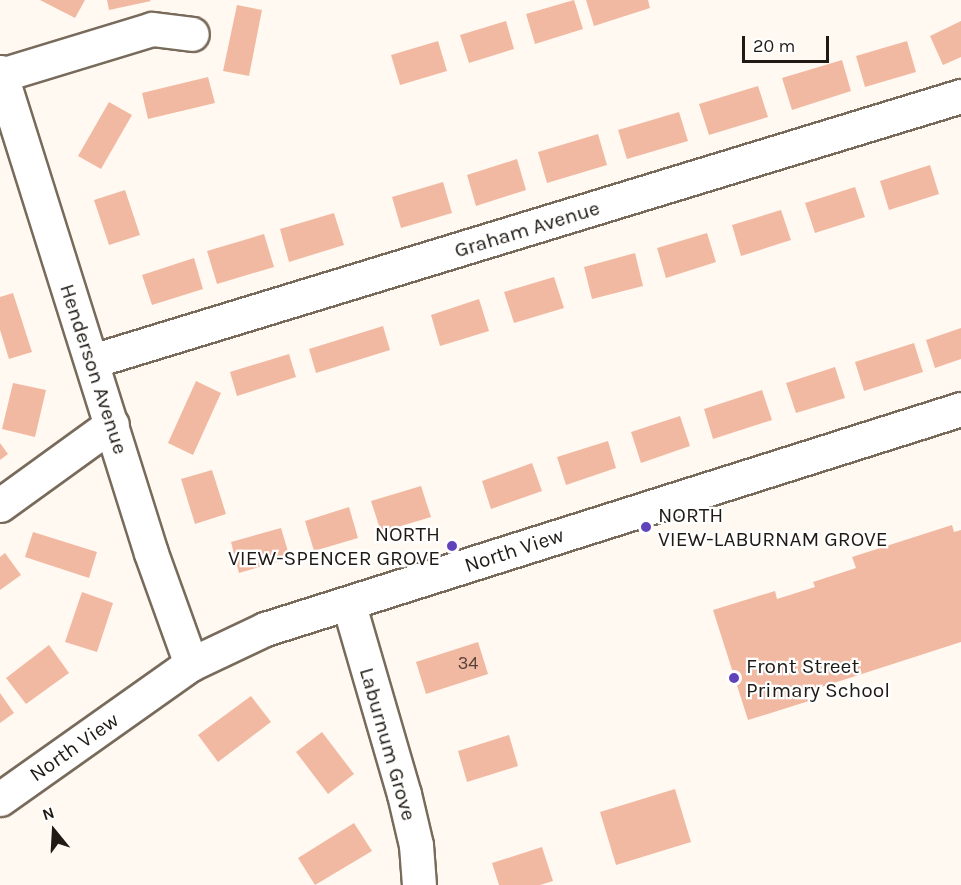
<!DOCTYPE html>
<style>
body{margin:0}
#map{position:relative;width:961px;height:885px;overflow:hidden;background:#fff9f2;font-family:Karla,sans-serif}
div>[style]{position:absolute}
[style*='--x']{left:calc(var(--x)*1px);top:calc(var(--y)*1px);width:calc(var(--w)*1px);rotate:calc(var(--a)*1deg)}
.building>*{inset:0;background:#f2b9a2}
.roads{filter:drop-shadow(2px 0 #786b5b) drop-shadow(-2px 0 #786b5b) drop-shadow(0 2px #786b5b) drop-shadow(0 -2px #786b5b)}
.minor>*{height:33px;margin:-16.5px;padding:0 16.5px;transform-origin:16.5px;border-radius:16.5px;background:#fff}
.dots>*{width:16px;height:16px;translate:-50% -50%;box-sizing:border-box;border:3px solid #fff;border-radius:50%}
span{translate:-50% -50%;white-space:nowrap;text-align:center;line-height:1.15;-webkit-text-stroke:4.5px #fff;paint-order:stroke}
.number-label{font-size:18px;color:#544238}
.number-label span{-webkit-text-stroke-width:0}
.street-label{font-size:21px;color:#1f1a14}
.poi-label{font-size:21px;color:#1f1a14}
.left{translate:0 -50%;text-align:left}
.right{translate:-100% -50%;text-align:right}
.north{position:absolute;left:24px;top:801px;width:60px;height:60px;-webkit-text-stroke:4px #fff;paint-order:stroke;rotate:342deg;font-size:16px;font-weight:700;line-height:24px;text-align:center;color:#1f1a14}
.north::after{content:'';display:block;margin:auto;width:21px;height:27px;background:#1f1a14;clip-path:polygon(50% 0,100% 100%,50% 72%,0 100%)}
.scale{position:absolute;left:742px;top:36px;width:87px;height:27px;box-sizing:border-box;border:3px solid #1f1a14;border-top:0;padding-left:8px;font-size:18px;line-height:21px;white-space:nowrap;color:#1f1a14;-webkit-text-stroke:4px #fff;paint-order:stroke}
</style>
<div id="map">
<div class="building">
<div style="clip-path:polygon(40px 0,85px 0,75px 18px)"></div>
<div style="clip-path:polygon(107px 0,150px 0,151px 1px,109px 10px)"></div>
<div style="clip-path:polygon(574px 0,583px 29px,535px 44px,526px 14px)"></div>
<div style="clip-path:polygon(586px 0,648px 0,650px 8px,594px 26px)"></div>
<div style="clip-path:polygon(237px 5px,262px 10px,249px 76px,223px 71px)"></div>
<div style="clip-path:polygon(506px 21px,514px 49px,469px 63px,460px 35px)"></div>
<div style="clip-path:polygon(961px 21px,961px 57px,943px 65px,930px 36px)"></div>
<div style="clip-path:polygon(438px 41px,447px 71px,400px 85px,391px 55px)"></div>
<div style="clip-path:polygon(907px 41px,916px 72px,865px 87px,856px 56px)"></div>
<div style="clip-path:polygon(842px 60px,851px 91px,792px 110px,782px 78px)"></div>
<div style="clip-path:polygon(208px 77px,215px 103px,148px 119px,142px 93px)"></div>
<div style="clip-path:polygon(758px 86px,768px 117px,709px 135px,699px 104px)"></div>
<div style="clip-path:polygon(109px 102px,132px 115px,101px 169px,78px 156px)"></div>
<div style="clip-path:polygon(679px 112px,688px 141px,627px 159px,618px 130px)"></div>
<div style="clip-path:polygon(598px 134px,607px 165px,547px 183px,538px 152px)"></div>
<div style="clip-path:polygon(517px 159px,526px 190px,476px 206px,467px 175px)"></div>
<div style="clip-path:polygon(930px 165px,939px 194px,889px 210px,880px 181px)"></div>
<div style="clip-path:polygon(443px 182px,452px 213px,401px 228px,392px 197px)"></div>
<div style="clip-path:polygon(855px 187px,865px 217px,815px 233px,805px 203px)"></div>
<div style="clip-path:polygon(125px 190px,140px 235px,109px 245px,94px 200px)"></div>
<div style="clip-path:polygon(781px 210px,791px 240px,741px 256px,732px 225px)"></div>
<div style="clip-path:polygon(334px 213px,344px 245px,289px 262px,280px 229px)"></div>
<div style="clip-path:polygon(707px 233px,716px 262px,666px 278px,657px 248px)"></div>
<div style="clip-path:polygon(264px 234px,274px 267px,217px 284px,207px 251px)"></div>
<div style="clip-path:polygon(635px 253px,643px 286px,592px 299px,584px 267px)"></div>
<div style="clip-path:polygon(194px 258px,203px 289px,152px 305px,142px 275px)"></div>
<div style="clip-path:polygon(554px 277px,564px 308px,514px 323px,504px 292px)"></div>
<div style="clip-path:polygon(13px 293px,32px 352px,9px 359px,0 330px,0 297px)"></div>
<div style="clip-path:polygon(479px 299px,489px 331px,440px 346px,431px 315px)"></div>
<div style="clip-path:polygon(383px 326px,390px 350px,316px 373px,309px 349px)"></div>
<div style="clip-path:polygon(961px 328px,961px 359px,935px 368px,926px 340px)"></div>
<div style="clip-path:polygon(914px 343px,923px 372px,864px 391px,855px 362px)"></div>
<div style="clip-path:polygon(289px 354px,296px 377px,237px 396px,230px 372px)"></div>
<div style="clip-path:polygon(835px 367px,845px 398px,796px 413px,786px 383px)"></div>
<div style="clip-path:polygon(196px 381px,221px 393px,193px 455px,168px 443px)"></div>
<div style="clip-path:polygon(13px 383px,46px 390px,35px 437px,2px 429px)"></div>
<div style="clip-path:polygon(762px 390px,772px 420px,713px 439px,704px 409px)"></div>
<div style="clip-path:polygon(680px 416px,690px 446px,641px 463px,631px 432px)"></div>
<div style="clip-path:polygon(608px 441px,616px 468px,566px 485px,557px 457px)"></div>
<div style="clip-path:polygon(0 443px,8px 454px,0 460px)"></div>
<div style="clip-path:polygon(532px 463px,542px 491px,491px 509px,482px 481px)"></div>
<div style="clip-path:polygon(212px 470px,226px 514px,195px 524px,181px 479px)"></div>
<div style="clip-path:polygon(421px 486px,431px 517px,381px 532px,371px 501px)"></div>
<div style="clip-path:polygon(349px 507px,358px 538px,314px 551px,305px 521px)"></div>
<div style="clip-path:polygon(952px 525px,954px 532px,961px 530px,961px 642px,806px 692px,809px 701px,748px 720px,713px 610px,775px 591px,777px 599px,815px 587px,813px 582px,856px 568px,852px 557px)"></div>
<div style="clip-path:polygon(281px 528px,290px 558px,239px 573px,231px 542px)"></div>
<div style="clip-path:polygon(33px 532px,97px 552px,89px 578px,25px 557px)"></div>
<div style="clip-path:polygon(5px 553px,21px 575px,0 590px,0 557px)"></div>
<div style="clip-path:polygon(82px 592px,113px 603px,97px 652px,65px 642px)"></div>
<div style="clip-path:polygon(478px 642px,488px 674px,426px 694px,416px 662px)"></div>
<div style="clip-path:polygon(49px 645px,69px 673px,26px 704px,6px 678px)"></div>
<div style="clip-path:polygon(0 693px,14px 713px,0 723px)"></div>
<div style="clip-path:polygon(251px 696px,271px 722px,218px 762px,198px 735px)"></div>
<div style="clip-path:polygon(322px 732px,354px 774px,328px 794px,296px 752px)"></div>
<div style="clip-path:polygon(509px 735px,518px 766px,467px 782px,458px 751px)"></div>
<div style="clip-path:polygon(675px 789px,691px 842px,616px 865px,600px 812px)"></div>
<div style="clip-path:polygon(354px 823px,372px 851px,315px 885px,298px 858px)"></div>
<div style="clip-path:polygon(542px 847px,553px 881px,540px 885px,499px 885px,492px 863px)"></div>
</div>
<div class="roads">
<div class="minor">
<div style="--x:0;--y:72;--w:504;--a:72.57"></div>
<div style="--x:151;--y:553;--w:118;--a:70.2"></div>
<div style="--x:1;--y:75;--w:158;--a:-16.9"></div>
<div style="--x:152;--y:29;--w:40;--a:7.1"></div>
<div style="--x:92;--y:361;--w:909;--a:-16.96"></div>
<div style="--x:0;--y:505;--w:138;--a:-35.9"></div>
<div style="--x:349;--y:605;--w:197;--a:73.8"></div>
<div style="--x:404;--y:794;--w:52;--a:76.8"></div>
<div style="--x:416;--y:845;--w:40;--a:85.7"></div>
<div style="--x:0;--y:799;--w:234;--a:-35.3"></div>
<div style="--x:191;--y:664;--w:82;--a:-25.3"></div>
<div style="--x:265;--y:629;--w:730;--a:-17.54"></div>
</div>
</div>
<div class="dots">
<div style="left:646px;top:527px;background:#6043bb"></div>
<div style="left:452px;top:546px;background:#6043bb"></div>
<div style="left:734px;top:678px;background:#6043bb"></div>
</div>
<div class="number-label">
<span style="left:468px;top:663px">34</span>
</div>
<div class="street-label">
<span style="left:527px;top:229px;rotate:-17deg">Graham Avenue</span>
<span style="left:94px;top:369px;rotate:72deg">Henderson Avenue</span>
<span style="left:514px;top:550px;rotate:-18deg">North View</span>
<span style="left:388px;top:744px;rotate:74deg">Laburnum Grove</span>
<span style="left:74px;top:747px;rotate:-35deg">North View</span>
</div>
<div class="poi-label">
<span class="left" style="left:658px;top:527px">NORTH<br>VIEW-LABURNAM GROVE</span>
<span class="right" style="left:440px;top:546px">NORTH<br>VIEW-SPENCER GROVE</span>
<span class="left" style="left:746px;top:678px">Front Street<br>Primary School</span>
</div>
<div class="north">N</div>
<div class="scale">20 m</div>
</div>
